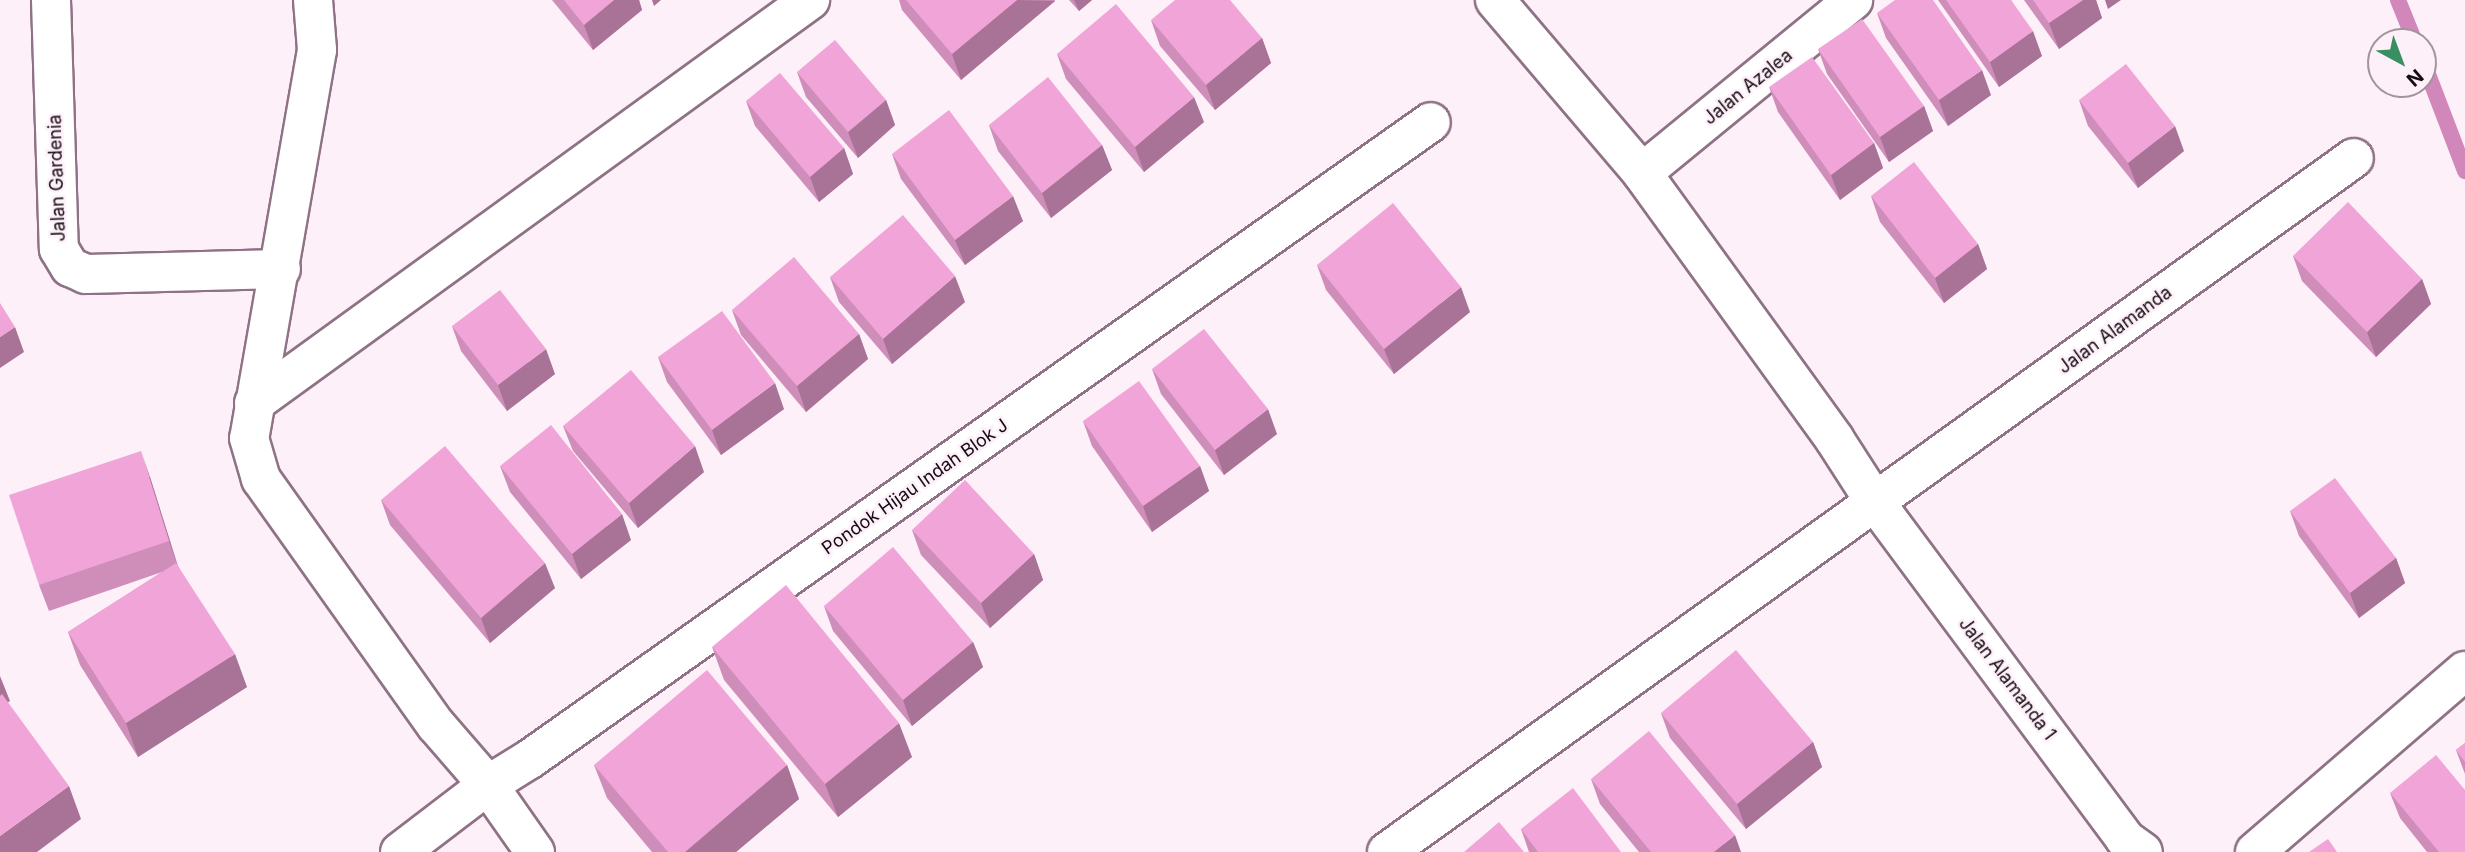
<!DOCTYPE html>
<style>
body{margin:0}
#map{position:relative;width:2465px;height:852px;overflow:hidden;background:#fdf0f8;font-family:Inter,sans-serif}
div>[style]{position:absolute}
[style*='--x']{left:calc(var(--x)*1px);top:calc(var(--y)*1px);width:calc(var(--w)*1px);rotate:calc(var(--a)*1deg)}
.stream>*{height:16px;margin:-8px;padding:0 8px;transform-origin:8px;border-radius:8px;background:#d187ba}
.roads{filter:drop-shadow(2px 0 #8f7285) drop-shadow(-2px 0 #8f7285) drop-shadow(0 2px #8f7285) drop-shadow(0 -2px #8f7285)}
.street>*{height:38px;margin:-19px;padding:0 19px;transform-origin:19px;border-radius:19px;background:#fff}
.wall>*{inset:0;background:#cf8dba}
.shaded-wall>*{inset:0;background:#a97397}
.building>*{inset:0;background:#f1a4d8}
span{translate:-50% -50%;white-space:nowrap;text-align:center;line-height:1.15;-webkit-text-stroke:5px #fdf0f8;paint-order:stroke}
.street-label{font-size:18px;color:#160b13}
.north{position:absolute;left:2367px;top:28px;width:70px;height:70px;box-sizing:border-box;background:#fdf0f8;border:2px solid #a1949c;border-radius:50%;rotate:139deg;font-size:19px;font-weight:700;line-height:28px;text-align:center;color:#160b13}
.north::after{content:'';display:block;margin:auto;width:24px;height:32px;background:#3a8f62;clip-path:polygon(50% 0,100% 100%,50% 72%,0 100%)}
</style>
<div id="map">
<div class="stream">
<div style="--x:2398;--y:0;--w:45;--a:68"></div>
<div style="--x:2423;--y:61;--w:118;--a:69.1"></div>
</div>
<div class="roads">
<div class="street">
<div style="--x:51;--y:0;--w:249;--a:88.2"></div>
<div style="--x:59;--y:249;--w:21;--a:59"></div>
<div style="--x:70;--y:267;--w:17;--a:24"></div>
<div style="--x:86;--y:274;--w:195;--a:-1.5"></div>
<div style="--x:313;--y:0;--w:50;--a:85.4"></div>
<div style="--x:317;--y:50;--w:394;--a:99.9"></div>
<div style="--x:249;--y:438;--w:43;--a:73.7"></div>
<div style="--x:261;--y:479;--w:302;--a:54.6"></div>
<div style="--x:436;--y:725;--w:79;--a:49.1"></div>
<div style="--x:488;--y:785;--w:82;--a:55"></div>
<div style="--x:1495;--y:0;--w:227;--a:49.6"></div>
<div style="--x:1642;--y:173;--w:329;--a:54.1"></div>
<div style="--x:1835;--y:440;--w:74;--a:57.2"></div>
<div style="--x:1875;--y:502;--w:420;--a:53.4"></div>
<div style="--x:2125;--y:839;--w:22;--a:36"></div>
<div style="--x:1642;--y:173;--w:273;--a:-39.3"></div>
<div style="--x:254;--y:403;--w:687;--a:-35.94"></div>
<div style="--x:400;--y:852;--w:111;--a:-37.3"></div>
<div style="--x:488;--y:785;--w:49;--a:-31.8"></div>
<div style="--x:530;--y:759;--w:1103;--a:-35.26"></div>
<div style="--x:1387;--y:852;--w:1190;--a:-35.67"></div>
<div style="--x:2255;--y:852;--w:277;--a:-40.8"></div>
</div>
</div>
<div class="wall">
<div style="clip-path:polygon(552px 0,639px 0,642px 10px,593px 50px)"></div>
<div style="clip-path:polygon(899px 0,1055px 0,1055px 1px,961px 80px,902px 10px)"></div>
<div style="clip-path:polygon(1069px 0,1092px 0,1079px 11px)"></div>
<div style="clip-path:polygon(1938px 0,2011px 0,2042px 56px,1999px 87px)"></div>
<div style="clip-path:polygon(2024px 0,2096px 0,2102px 18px,2059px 49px)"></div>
<div style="clip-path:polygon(1877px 13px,1991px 95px,1948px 126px,1886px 38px)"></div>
<div style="clip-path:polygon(1151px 20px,1262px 38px,1271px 63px,1215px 110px,1160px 46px)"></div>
<div style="clip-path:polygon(1818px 49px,1924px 106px,1933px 131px,1889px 162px,1827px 74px)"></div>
<div style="clip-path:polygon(1057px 54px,1204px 122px,1144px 172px,1066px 79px)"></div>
<div style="clip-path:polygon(797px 72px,886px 100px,895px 125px,858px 158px,806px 97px)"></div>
<div style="clip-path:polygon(1769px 87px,1874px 143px,1883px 168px,1840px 200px,1778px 112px)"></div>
<div style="clip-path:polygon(2079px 100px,2184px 151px,2138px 188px,2088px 126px)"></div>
<div style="clip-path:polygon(746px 101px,844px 148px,853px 174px,819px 202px,755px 126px)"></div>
<div style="clip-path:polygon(989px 125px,1102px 145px,1112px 170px,1051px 218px,998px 151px)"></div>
<div style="clip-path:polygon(892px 154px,1023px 221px,965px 265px,901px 179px)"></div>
<div style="clip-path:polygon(1871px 196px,1978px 244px,1987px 269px,1944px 303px,1880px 222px)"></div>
<div style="clip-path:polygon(2293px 256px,2422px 279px,2431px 304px,2376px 357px,2302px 281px)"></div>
<div style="clip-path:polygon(1317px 265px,1470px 312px,1394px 374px,1326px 290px)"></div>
<div style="clip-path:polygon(830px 277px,965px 302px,892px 364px,839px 302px)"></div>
<div style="clip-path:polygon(732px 310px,859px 334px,868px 359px,806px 412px,741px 335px)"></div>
<div style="clip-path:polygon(452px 326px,555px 374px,507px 411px,461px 351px)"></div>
<div style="clip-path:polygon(658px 357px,784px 409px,721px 455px,667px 382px)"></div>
<div style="clip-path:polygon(1152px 369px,1277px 434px,1224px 475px,1161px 394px)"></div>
<div style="clip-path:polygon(1083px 421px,1200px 466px,1209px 491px,1152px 532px,1092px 446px)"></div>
<div style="clip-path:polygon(563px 426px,704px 472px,638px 528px,573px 451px)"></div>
<div style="clip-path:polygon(500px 466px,631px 540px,581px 579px,510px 492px)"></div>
<div style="clip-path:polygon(150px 477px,178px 566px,247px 687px,138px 757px,80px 665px,68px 632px,162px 572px,49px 611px,39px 585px)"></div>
<div style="clip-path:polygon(381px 500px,555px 588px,490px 643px,390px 525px)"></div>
<div style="clip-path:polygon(2290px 511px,2396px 558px,2405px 583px,2359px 618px,2299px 536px)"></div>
<div style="clip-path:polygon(912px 530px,1034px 554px,1043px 580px,990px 628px,921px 555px)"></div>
<div style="clip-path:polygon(824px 606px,973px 642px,983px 667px,912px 726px,833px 631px)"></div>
<div style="clip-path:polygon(712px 647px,912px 757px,838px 817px,724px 680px)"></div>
<div style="clip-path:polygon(1661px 713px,1813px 742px,1822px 767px,1746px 829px,1670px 738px)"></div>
<div style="clip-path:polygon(2465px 743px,2465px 774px,2456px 750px)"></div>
<div style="clip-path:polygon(594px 765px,787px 765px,799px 799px,736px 852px,652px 852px,607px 798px)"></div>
<div style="clip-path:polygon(1591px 779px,1741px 852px,1639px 852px,1600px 804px)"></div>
<div style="clip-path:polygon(2390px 793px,2465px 852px,2427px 852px,2400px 818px)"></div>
<div style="clip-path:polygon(1521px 829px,1621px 852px,1529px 852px)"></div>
</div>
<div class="shaded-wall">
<div style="clip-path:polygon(614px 0,639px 0,642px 10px,593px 50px,584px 25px)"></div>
<div style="clip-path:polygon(652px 0,661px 0,654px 6px)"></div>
<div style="clip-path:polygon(1017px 0,1055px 1px,961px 80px,952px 54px)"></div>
<div style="clip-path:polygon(1074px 0,1092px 0,1079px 11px)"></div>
<div style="clip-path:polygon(2083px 0,2096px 0,2102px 18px,2059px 49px,2049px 23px)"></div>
<div style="clip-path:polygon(2105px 0,2121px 0,2108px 9px)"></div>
<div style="clip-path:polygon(2033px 31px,2042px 56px,1999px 87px,1990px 62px)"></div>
<div style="clip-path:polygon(1262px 38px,1271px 63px,1215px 110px,1206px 85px)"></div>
<div style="clip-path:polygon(1982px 70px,1991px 95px,1948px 126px,1939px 100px)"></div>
<div style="clip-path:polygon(1194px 97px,1204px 122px,1144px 172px,1135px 147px)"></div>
<div style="clip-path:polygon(886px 100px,895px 125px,858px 158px,848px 132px)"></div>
<div style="clip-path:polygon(1924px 106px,1933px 131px,1889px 162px,1880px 137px)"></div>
<div style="clip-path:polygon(2175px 126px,2184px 151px,2138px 188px,2128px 163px)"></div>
<div style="clip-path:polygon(1874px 143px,1883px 168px,1840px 200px,1831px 175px)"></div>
<div style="clip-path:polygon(1102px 145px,1112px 170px,1051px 218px,1042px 193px)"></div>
<div style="clip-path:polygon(844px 148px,853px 174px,819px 202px,810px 177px)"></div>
<div style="clip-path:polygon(1013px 196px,1023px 221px,965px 265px,955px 240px)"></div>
<div style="clip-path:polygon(1978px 244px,1987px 269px,1944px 303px,1935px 278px)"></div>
<div style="clip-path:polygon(955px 276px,965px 302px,892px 364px,883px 339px)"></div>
<div style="clip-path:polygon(2422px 279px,2431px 304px,2376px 357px,2367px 332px)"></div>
<div style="clip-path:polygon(1461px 287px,1470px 312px,1394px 374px,1384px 349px)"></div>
<div style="clip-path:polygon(15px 327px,24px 352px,0 368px,0 337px)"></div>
<div style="clip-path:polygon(859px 334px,868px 359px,806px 412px,797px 386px)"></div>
<div style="clip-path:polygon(546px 349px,555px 374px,507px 411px,498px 385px)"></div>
<div style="clip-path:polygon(775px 383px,784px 409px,721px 455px,712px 430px)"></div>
<div style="clip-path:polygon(1268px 409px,1277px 434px,1224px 475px,1215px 450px)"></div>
<div style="clip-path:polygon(695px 446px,704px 472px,638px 528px,629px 503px)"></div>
<div style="clip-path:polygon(141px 451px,150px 477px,178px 567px,169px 541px)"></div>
<div style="clip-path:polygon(1200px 466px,1209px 491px,1152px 532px,1143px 506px)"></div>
<div style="clip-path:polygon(622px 514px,631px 540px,581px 579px,572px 554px)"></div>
<div style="clip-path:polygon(1034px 554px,1043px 580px,990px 628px,981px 603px)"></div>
<div style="clip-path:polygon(2396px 558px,2405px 583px,2359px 618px,2350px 593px)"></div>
<div style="clip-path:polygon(545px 563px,555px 588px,490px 643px,481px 618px)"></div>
<div style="clip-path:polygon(973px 642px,983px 667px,912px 726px,903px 700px)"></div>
<div style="clip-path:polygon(235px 654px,247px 687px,138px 757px,126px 723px)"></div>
<div style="clip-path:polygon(0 676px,10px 701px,0 707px)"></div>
<div style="clip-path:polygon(899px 723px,912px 757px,838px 817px,825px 784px)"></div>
<div style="clip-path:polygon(1813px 742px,1822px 767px,1746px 829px,1737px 804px)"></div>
<div style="clip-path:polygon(787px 765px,799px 799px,736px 852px,685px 852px)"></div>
<div style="clip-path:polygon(69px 786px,81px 819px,37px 852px,0 852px,0 836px)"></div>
<div style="clip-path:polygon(1735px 835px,1741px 852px,1714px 852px)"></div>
</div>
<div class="building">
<div style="clip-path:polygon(564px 0,614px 0,584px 25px)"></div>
<div style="clip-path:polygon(906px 0,1017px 0,952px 54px)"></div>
<div style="clip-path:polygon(1175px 0,1230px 0,1262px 38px,1206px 85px,1151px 20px)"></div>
<div style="clip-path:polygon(1895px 0,1933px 0,1982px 70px,1939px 100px,1877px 13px)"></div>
<div style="clip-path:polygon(1946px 0,2011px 0,2033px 31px,1990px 62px)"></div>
<div style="clip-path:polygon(2033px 0,2083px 0,2049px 23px)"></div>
<div style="clip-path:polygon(1116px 4px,1194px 97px,1135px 147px,1057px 54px)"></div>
<div style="clip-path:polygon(1862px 19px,1924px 106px,1880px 137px,1818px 49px)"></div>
<div style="clip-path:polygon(835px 40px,886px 100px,848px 132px,797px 72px)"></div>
<div style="clip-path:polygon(1812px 57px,1874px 143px,1831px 175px,1769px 87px)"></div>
<div style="clip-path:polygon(2126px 64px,2175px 126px,2128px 163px,2079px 100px)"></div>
<div style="clip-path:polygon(780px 73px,844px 148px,810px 177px,746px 101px)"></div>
<div style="clip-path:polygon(1048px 77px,1102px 145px,1042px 193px,989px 125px)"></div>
<div style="clip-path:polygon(949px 110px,1013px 196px,955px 240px,892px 154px)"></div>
<div style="clip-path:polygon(1914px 162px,1978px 244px,1935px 278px,1871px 196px)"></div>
<div style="clip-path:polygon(2348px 202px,2422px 279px,2367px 332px,2293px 256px)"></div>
<div style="clip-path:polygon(1393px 203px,1461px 287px,1384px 349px,1317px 265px)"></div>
<div style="clip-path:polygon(903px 215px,955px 276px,883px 339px,830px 277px)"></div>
<div style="clip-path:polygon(794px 257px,859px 334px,797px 386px,732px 310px)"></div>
<div style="clip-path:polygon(500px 290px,546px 349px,498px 385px,452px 326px)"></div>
<div style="clip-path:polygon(0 303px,15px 327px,0 337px)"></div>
<div style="clip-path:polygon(722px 311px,775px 383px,712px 430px,658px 357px)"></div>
<div style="clip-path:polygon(1204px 329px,1268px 409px,1215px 450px,1152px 369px)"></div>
<div style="clip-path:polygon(631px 370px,695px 446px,629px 503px,563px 426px)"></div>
<div style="clip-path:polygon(1139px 381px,1200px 466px,1143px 506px,1083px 421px)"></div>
<div style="clip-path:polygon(551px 425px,622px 514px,572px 554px,500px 466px)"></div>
<div style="clip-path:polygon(445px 446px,545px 563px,481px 618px,381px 500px)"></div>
<div style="clip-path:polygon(141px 451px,169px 541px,39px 585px,9px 495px)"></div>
<div style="clip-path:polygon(2335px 478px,2396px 558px,2350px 593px,2290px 511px)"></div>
<div style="clip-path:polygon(965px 480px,1034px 554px,981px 603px,912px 530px)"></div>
<div style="clip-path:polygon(893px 547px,973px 642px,903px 700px,824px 606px)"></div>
<div style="clip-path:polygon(176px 563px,235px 654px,126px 723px,68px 632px)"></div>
<div style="clip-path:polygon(786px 585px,899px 723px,825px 784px,712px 647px)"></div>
<div style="clip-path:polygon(1736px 650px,1813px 742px,1737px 804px,1661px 713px)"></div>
<div style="clip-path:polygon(707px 670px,787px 765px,685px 852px,668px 852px,594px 765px)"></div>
<div style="clip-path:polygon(2px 694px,69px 786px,0 836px,0 696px)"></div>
<div style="clip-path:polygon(1649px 731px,1735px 835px,1714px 852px,1651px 852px,1591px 779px)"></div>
<div style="clip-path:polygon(2465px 743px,2465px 762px,2456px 750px)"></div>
<div style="clip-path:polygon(2436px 755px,2465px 790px,2465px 852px,2439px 852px,2390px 793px)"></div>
<div style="clip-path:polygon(1573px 788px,1621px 852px,1538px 852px,1521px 829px)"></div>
<div style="clip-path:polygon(1499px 822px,1524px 852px,1464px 852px)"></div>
<div style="clip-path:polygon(2328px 839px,2337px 852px,2309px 852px)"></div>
</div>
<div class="street-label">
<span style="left:1748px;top:87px;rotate:-39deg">Jalan Azalea</span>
<span style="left:57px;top:178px;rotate:-92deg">Jalan Gardenia</span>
<span style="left:2115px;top:330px;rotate:-36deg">Jalan Alamanda</span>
<span style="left:915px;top:487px;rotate:-35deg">Pondok Hijau Indah Blok J</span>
<span style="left:2007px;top:679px;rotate:53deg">Jalan Alamanda 1</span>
</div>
<div class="north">N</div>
</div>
